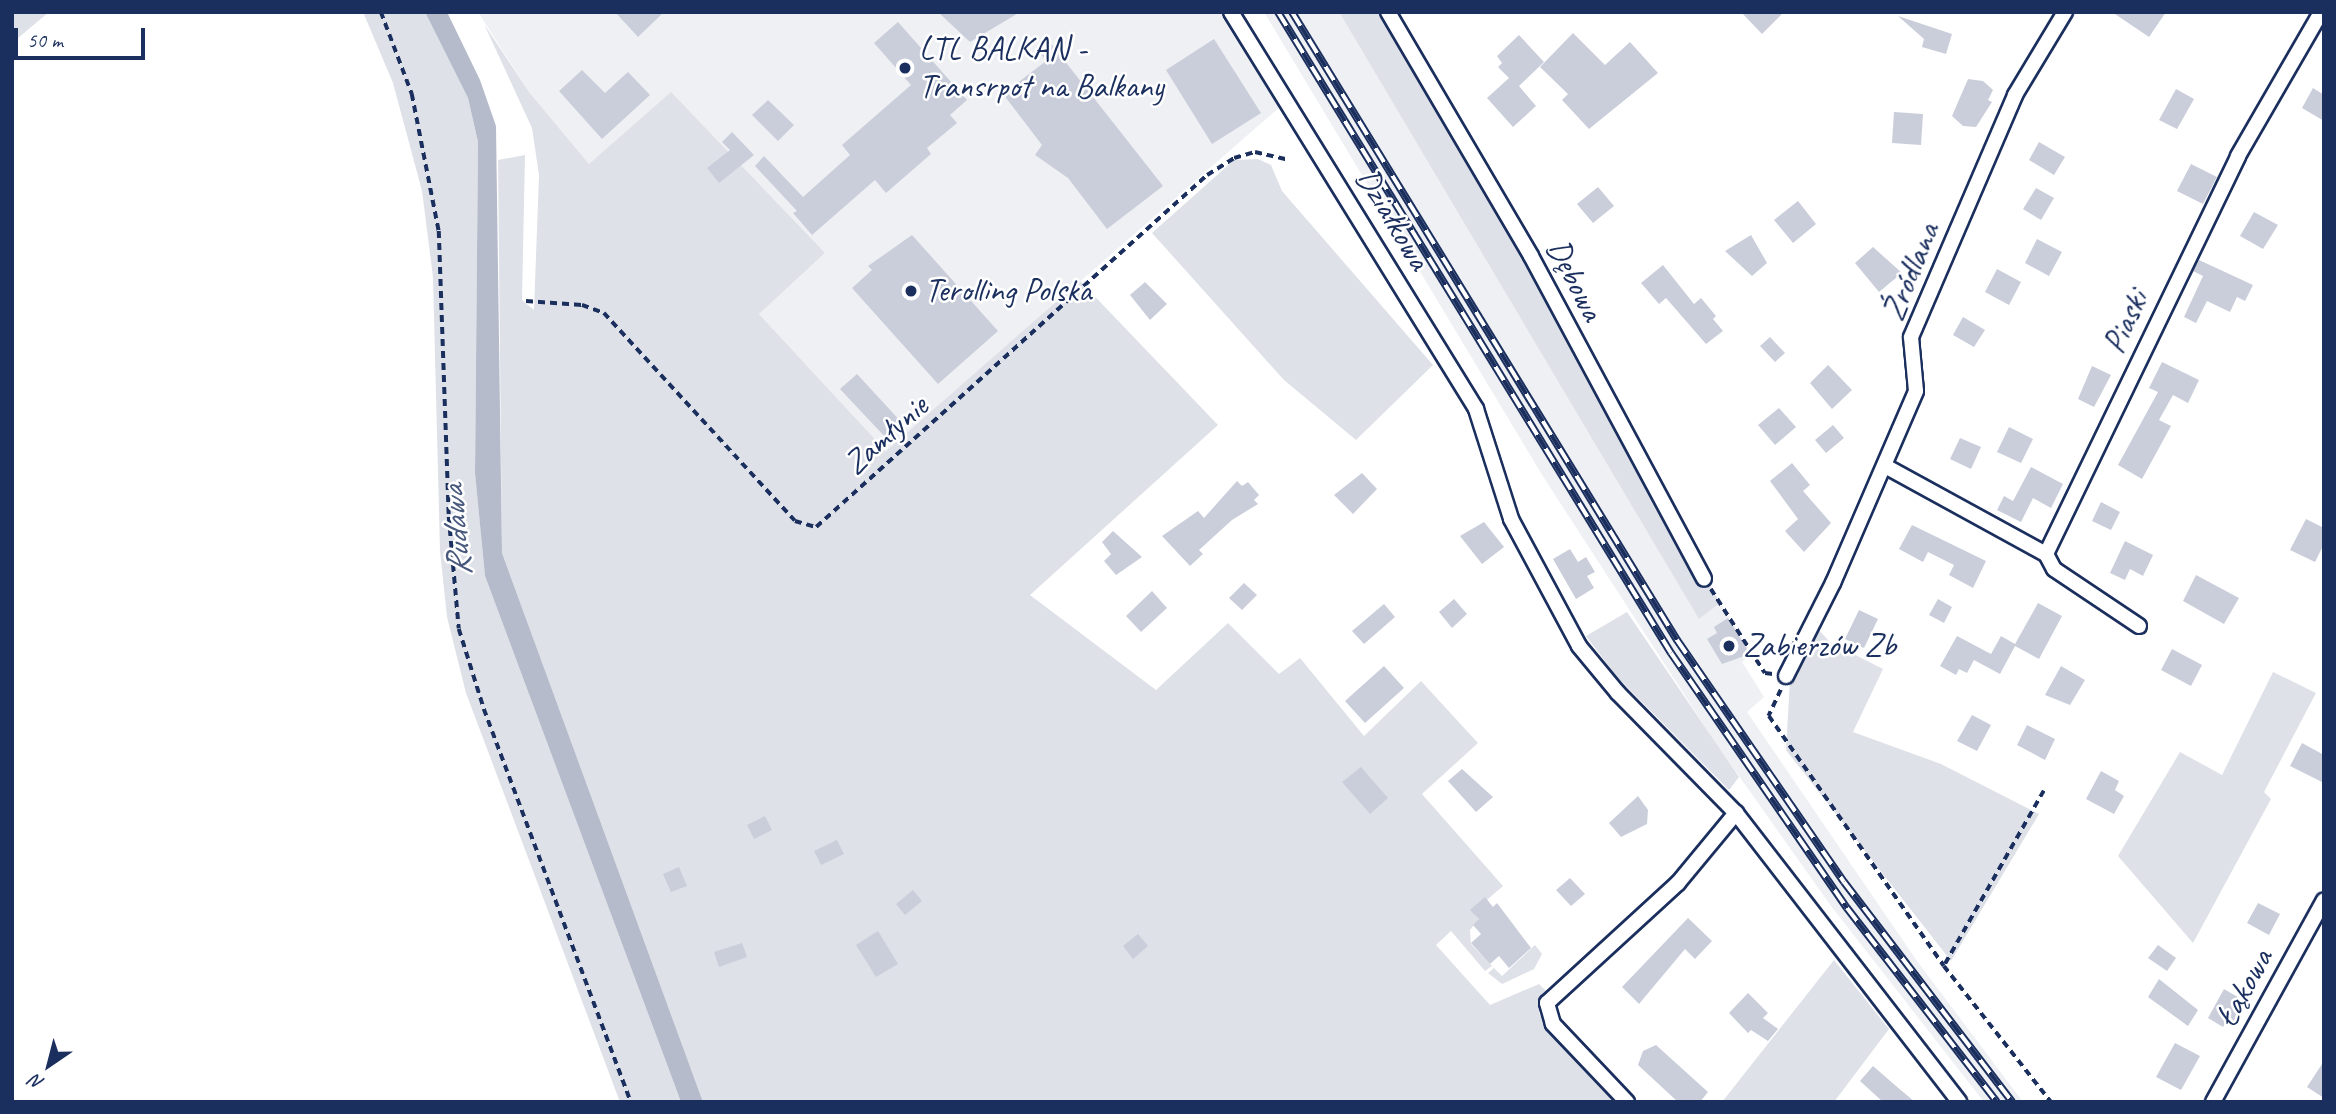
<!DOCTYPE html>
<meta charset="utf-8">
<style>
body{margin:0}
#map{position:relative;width:2336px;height:1114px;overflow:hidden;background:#fff;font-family:Caveat,sans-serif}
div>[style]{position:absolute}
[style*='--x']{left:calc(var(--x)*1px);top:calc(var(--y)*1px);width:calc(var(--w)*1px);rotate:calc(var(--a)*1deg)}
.built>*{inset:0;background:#eff0f4}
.green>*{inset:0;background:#dee1e7}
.water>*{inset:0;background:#b5bbca}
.building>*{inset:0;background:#caceda}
.path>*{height:3.5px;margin-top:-1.75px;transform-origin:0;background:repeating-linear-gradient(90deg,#1b2f5e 0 7px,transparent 0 12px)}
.roads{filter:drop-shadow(2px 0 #1b2f5e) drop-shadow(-2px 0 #1b2f5e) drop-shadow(0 2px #1b2f5e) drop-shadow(0 -2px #1b2f5e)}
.street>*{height:14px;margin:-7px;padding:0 7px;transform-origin:7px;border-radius:7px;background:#fff}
.rail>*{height:8px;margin-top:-4px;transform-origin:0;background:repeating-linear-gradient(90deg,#fff 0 16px,#1b2f5e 0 32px);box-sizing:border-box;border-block:2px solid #1b2f5e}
.dots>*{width:19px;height:19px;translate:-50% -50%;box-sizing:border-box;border:4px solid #fff;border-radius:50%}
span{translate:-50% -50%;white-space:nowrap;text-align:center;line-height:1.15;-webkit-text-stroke:5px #fff;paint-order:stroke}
.poi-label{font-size:33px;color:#1b2f5e}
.left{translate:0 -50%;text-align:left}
.street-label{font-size:33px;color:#1b2f5e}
.water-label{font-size:35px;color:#49597e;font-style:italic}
.frame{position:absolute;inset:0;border:14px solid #1b2f5e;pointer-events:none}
.north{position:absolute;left:14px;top:1030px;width:70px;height:70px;-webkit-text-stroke:5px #fff;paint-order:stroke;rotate:215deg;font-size:19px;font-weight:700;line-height:28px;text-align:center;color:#1b2f5e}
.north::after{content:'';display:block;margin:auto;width:24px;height:32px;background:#1b2f5e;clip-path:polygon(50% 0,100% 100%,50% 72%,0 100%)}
.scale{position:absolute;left:14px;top:28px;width:131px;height:32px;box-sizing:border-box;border:4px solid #1b2f5e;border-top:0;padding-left:9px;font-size:21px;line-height:24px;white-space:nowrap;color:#1b2f5e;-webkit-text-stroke:5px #fff;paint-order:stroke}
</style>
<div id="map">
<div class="built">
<div style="clip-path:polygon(478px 12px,1225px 12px,1281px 106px,886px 451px,759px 314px,825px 253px,589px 164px,529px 92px)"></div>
<div style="clip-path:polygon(1264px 12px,1339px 12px,1699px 618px,1720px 603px,1753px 655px,1742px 662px,1764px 697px,1747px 712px,1917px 961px,2023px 1102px,1984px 1102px,1831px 906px,1717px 745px,1544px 478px)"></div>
</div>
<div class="green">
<div style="clip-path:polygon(12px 12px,49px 12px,12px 43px)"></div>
<div style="clip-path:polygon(363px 12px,425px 12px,468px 98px,478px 142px,475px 472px,485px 576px,681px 1102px,620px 1102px,466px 693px,447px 617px,440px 551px,433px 277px,422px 191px,393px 83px)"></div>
<div style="clip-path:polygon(1339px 12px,1379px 12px,1495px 202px,1720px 603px,1699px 619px)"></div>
<div style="clip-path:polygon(484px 24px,529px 92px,589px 164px,671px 92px,825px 253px,759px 314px,886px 451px,1080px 281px,1218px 425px,1030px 595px,1156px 690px,1228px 623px,1279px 674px,1300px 658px,1364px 736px,1421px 681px,1478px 743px,1422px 794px,1503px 886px,1473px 912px,1479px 919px,1470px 930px,1471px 944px,1492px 966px,1485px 971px,1451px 931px,1436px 945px,1490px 1005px,1539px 984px,1548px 993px,1539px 1013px,1550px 1032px,1615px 1102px,703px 1102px,502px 553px,498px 160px,525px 155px,522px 300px,534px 310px,539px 175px,532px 128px)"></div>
<div style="clip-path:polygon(1258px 159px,1271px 165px,1282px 191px,1433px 365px,1356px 440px,1284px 380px,1152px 233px,1234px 160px)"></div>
<div style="clip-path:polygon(1627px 612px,1739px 777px,1729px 790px,1617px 677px,1586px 636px)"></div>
<div style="clip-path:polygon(1816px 627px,1830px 642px,1883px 669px,1853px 732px,1941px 764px,2039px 814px,1951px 961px,1786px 750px,1790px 679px)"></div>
<div style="clip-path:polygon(2273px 672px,2316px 693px,2264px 792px,2271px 799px,2193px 943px,2118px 856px,2180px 752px,2222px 775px)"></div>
<div style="clip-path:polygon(1535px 945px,1542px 954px,1534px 969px,1502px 984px,1488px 973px,1494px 968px,1502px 976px)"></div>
<div style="clip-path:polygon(1834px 960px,1889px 1029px,1834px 1102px,1722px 1102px)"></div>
</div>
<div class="water">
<div style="clip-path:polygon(425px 12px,447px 12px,480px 80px,496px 126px,502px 553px,703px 1102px,681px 1102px,485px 576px,475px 473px,478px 142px,468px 98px)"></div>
</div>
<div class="building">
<div style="clip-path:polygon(615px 12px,664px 12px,638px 37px)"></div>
<div style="clip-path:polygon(938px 12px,1020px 12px,970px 42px)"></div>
<div style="clip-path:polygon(1741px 12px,1784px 12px,1762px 34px)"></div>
<div style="clip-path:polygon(2112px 12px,2166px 12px,2149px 37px)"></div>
<div style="clip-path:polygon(1898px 16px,1952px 34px,1946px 54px,1922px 47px,1924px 39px)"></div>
<div style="clip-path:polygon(898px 22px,967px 100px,950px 115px,957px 123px,927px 148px,931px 154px,886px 193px,875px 180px,812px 235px,793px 213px,797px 211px,755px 166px,764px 156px,803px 197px,850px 155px,842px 145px,911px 85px,874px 43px)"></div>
<div style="clip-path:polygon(1573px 33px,1605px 65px,1630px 42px,1658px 73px,1589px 129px,1562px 100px,1568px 94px,1540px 67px)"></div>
<div style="clip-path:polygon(1519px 35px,1544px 62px,1519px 86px,1536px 106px,1513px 127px,1487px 98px,1509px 78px,1498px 67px,1502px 63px,1497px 56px)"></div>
<div style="clip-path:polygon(1214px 39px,1261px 113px,1212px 144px,1166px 70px)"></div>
<div style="clip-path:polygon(1049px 41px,1163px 186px,1107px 229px,1068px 178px,1035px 155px,1042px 145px,1003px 94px,1046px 61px,1038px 50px)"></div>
<div style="clip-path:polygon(582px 70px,605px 93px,628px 72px,650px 95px,602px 139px,559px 91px)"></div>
<div style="clip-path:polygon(1968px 79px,1983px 81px,1993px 90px,1988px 100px,1992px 102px,1976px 127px,1963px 126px,1952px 116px)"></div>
<div style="clip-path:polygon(2313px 88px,2324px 95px,2324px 121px,2302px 108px)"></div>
<div style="clip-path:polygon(2176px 89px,2194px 99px,2177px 129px,2159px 120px)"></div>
<div style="clip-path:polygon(768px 100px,794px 125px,778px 141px,752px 115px)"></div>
<div style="clip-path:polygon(1894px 112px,1923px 114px,1921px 145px,1892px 143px)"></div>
<div style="clip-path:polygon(732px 132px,754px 155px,719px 183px,707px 168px,730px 150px,722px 142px)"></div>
<div style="clip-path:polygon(2039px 142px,2065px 157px,2054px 175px,2029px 160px)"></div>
<div style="clip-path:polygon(2191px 164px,2217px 177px,2203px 204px,2177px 191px)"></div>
<div style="clip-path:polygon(1598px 187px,1614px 206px,1593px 223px,1577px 204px)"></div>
<div style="clip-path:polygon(2036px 188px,2054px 198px,2041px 220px,2023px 209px)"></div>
<div style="clip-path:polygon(1798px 201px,1816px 224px,1793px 243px,1774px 220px)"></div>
<div style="clip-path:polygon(2254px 212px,2278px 225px,2263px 249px,2240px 236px)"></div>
<div style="clip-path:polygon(912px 235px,998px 331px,938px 384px,852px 288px,872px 270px,868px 266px)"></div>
<div style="clip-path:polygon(1751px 235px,1767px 263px,1752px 276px,1725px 251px)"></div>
<div style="clip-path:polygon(2037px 239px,2062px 252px,2049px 276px,2025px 263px)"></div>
<div style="clip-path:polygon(1873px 247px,1902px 273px,1879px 292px,1855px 263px)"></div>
<div style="clip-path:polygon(2199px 260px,2253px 285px,2245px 301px,2237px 297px,2230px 312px,2207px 301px,2196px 323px,2184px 317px,2203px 276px,2193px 271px)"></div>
<div style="clip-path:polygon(1663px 265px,1694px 304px,1701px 298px,1716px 316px,1713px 319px,1723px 331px,1706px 344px,1666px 298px,1659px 304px,1641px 283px)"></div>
<div style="clip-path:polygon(1997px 269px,2021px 282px,2009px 305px,1985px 292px)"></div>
<div style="clip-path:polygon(1145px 282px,1167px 304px,1150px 320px,1130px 295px)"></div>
<div style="clip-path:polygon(1963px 317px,1985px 330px,1974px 347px,1953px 335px)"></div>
<div style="clip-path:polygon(1770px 337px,1785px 353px,1775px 362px,1760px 346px)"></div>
<div style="clip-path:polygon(2162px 362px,2199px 380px,2188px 403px,2173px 395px,2159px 420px,2171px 426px,2142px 479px,2118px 465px,2158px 392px,2149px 388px)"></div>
<div style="clip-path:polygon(1828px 365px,1852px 390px,1832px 409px,1810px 383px)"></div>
<div style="clip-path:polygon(2092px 366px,2111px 375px,2094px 407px,2078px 399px)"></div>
<div style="clip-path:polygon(857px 374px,904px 425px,887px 439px,840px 389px)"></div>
<div style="clip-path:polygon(1779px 408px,1796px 427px,1775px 445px,1758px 425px)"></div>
<div style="clip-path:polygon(1833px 425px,1844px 438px,1826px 453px,1815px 440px)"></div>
<div style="clip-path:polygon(2009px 427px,2033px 439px,2021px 463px,1997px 452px)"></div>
<div style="clip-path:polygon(1960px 438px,1981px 447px,1971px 469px,1950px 459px)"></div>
<div style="clip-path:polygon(1792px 463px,1810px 485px,1803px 491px,1831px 523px,1804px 552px,1785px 531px,1798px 519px,1770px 481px)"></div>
<div style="clip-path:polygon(2031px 467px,2063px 484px,2051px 508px,2033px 498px,2021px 522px,1997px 510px,2004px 496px,2013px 501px)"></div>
<div style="clip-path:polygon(1362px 473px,1377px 489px,1353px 514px,1334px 495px)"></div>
<div style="clip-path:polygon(1237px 481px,1242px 486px,1248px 482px,1259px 495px,1254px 500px,1258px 504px,1232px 520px,1199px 550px,1203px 554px,1190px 566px,1162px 536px,1198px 511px,1204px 518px)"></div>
<div style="clip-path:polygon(2101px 502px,2120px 512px,2111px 530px,2092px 521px)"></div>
<div style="clip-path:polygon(2306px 519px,2324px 528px,2324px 544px,2315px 562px,2290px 550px)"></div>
<div style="clip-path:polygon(1484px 522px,1504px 547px,1482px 564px,1460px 536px)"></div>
<div style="clip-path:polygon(1912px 525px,1986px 561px,1973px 588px,1949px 575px,1954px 565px,1928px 552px,1923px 562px,1899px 549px)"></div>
<div style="clip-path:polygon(1113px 531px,1142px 557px,1116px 575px,1104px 561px,1111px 554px,1102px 542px)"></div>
<div style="clip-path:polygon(2125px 541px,2153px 555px,2143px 576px,2130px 569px,2125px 580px,2110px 573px)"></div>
<div style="clip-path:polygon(1570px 549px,1578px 562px,1586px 557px,1595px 572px,1587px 576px,1594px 588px,1576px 599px,1553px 559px)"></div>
<div style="clip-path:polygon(2196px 575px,2239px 598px,2224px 624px,2183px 601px)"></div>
<div style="clip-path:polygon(1244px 583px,1257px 595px,1242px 610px,1229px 598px)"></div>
<div style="clip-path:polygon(1152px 591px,1167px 608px,1141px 632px,1126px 616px)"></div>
<div style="clip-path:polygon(1454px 599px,1467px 614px,1452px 628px,1439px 612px)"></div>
<div style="clip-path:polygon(1938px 599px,1952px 607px,1944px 623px,1929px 615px)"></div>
<div style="clip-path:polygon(2038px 603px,2062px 616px,2039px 659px,2015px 646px,2000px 674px,1974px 660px,1967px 673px,1959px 669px,1956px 675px,1940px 666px,1957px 636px,1991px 654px,2001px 636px,2015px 644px)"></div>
<div style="clip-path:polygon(1384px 604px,1395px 617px,1364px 644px,1352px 631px)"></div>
<div style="clip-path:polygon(1859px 610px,1878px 619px,1864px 648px,1845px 639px)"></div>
<div style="clip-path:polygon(1728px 618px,1750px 654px,1722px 664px,1707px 639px,1717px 633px,1714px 627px)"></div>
<div style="clip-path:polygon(2172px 649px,2202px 665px,2191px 686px,2161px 670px)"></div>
<div style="clip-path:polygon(1384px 666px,1404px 688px,1365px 723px,1345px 701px)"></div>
<div style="clip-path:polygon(2061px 666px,2085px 680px,2070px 705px,2045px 695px)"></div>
<div style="clip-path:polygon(1972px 715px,1991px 725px,1977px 751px,1957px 741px)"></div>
<div style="clip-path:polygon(2027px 725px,2055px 739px,2045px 760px,2017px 745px)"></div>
<div style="clip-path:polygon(2302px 743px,2324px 755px,2324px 783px,2290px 766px)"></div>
<div style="clip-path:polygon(1361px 767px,1388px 798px,1370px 814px,1342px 782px)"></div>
<div style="clip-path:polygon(1462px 769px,1493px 797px,1476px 812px,1448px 781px)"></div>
<div style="clip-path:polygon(2101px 771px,2119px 781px,2115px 790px,2124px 796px,2114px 814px,2086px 799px)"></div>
<div style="clip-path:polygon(1638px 796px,1648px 810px,1647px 824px,1621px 837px,1609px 823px)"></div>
<div style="clip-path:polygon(765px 816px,772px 830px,754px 839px,747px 825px)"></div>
<div style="clip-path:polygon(837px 840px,844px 854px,821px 865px,814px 851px)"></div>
<div style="clip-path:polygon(679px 867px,687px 886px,671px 892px,663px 874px)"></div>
<div style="clip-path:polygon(1570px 878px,1585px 894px,1571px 906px,1556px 890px)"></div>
<div style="clip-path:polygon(913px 890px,922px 901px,905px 915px,896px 904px)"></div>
<div style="clip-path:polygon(1485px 897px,1493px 907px,1497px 903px,1531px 948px,1509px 968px,1499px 956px,1490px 964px,1471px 943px,1481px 934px,1473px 925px,1479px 919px,1470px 910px)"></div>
<div style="clip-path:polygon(2258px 903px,2280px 914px,2269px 935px,2247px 923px)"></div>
<div style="clip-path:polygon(1688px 918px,1712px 941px,1695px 959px,1685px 949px,1639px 1004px,1622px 987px)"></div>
<div style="clip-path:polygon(878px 931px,898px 964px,876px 977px,856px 945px)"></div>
<div style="clip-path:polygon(1138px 934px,1148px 946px,1133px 959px,1123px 946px)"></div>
<div style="clip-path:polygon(742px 943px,747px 957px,719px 967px,714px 952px)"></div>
<div style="clip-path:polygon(2158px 945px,2176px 958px,2167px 971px,2148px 958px)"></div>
<div style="clip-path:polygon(2159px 979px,2198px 1010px,2188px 1026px,2148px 997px)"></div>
<div style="clip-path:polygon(2224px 989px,2248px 1003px,2235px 1027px,2226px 1022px,2223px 1027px,2208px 1018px)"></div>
<div style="clip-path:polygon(1748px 993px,1768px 1013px,1763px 1018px,1778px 1029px,1768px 1041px,1751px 1030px,1748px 1033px,1729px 1013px)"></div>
<div style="clip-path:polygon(2175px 1043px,2200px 1056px,2181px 1090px,2156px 1077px)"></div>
<div style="clip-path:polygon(1656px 1045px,1708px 1092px,1700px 1102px,1678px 1102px,1638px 1065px,1643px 1051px)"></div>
<div style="clip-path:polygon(2324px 1061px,2324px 1098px,2307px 1087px)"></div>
<div style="clip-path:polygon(1873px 1066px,1896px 1086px,1915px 1102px,1883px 1102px,1860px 1081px)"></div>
</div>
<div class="path">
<div style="--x:381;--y:12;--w:88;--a:69.3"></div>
<div style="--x:412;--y:94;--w:140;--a:78.9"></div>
<div style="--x:439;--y:231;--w:286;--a:88"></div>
<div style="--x:449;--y:517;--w:112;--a:84.9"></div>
<div style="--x:459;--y:629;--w:84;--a:72.6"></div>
<div style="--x:484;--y:709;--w:420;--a:69.5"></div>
<div style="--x:526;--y:301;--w:56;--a:4.1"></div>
<div style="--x:582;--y:305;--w:23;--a:20"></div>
<div style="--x:604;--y:313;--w:282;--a:47.4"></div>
<div style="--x:795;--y:521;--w:22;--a:16"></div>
<div style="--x:816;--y:527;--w:526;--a:-42"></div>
<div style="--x:1207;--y:175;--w:32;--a:-32"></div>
<div style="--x:1234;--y:158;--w:22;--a:-16"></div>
<div style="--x:1255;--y:152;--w:32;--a:13"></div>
<div style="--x:1711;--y:589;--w:100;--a:57.3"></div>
<div style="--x:1765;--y:673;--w:8;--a:7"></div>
<div style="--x:1781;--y:690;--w:29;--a:115"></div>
<div style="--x:1769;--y:716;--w:305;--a:55"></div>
<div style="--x:2044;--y:791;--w:202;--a:119.7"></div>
<div style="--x:1944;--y:966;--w:173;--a:51.8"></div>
</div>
<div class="roads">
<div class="street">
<div style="--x:1231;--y:12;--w:467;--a:58.3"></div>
<div style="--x:1476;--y:409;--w:115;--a:72.3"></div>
<div style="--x:1511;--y:519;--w:144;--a:61.8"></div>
<div style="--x:1579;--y:646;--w:61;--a:50.3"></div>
<div style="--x:1618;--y:693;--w:168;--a:45.5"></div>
<div style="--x:1736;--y:813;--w:365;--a:52.3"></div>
<div style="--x:1388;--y:12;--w:283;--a:59.6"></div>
<div style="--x:1531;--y:256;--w:366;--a:61.8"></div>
<div style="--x:1885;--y:466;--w:183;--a:28.7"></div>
<div style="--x:2139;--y:626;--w:102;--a:-146.2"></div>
<div style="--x:2054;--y:569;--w:17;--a:-118"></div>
<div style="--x:2046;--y:554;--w:442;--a:-64.2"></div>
<div style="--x:2238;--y:156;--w:166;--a:-60"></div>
<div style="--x:1786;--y:676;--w:104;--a:-63.2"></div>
<div style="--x:1833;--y:583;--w:209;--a:-66.6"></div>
<div style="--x:1916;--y:391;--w:54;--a:-95.3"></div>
<div style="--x:1911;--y:337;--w:263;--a:-66.7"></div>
<div style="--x:2015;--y:95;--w:97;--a:-58.9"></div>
<div style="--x:1627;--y:1102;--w:108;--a:-133.5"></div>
<div style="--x:1553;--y:1024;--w:22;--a:-106"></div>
<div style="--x:1547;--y:1003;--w:178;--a:-42.5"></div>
<div style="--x:1678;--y:883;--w:91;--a:-50.4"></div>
<div style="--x:2213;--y:1102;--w:230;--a:-61.2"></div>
</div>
</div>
<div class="rail">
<div style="--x:1278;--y:12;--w:752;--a:58.49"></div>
<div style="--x:1671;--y:653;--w:310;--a:55.4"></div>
<div style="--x:1847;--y:908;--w:245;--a:52.3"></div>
<div style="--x:1292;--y:12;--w:737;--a:58.49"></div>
<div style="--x:1677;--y:640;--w:294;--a:55.4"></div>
<div style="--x:1844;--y:882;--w:277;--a:52.6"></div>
</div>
<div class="dots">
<div style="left:905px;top:68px;background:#1b2f5e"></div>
<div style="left:911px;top:291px;background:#1b2f5e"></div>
<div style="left:1729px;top:646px;background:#1b2f5e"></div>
</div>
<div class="poi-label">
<span class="left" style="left:919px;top:68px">LTL BALKAN -<br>Transrpot na Balkany</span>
<span class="left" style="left:925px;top:291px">Terolling Polska</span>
<span class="left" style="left:1743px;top:646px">Zabierzów Zb</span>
</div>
<div class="street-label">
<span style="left:1393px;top:219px;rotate:59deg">Działkowa</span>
<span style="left:1911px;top:272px;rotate:-68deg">Źródlana</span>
<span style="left:1575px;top:280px;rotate:63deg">Dębowa</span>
<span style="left:2126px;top:322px;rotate:-65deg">Piaski</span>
<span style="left:886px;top:435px;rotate:-42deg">Zamłynie</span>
<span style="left:2244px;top:988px;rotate:-61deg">Łąkowa</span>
</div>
<div class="water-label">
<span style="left:456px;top:531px;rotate:-95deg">Rudawa</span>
</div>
<div class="frame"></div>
<div class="north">N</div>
<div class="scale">50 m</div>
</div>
